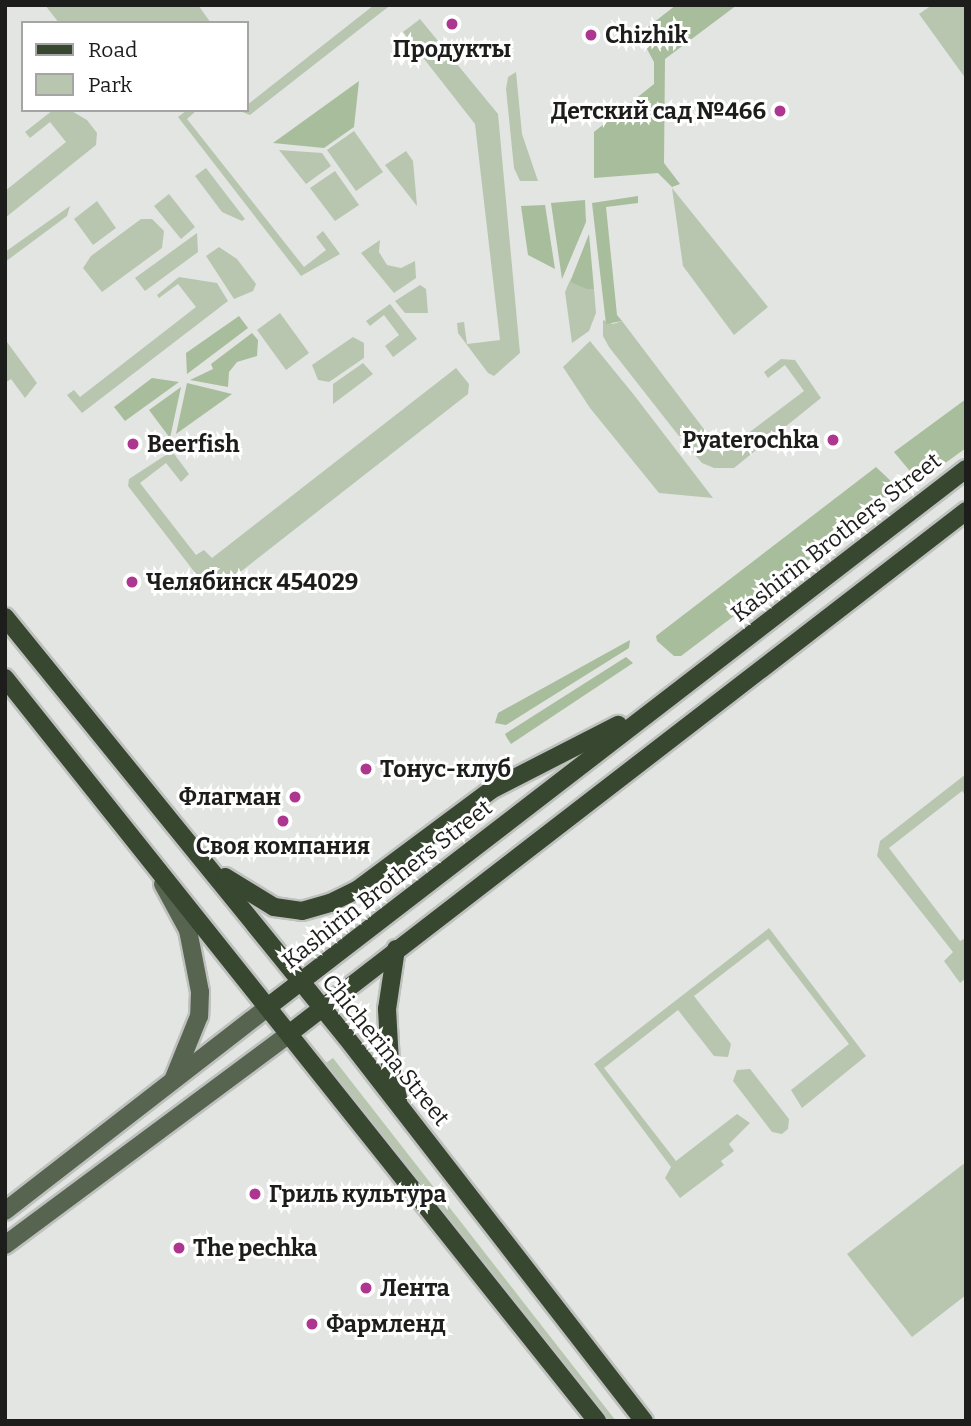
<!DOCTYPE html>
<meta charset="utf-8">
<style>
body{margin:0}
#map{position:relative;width:971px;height:1426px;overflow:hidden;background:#e2e5e1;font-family:Bitter,serif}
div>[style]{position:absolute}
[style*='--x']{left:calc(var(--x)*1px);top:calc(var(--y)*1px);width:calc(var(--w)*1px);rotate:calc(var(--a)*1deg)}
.green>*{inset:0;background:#b8c6b0}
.forest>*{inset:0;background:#a8bd9c}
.roads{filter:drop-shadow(2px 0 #bfc1be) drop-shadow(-2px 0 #bfc1be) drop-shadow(0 2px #bfc1be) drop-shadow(0 -2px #bfc1be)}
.secondary>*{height:18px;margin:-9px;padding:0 9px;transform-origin:9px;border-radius:9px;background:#576450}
.primary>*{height:18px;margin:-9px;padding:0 9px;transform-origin:9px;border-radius:9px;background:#38472f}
.dots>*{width:19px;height:19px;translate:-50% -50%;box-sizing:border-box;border:4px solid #fff;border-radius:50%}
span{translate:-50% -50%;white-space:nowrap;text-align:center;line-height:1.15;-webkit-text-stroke:6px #fff;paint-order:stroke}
.poi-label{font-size:23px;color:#1d1e1c;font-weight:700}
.left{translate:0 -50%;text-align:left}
.right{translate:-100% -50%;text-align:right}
.street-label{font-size:23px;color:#1d1e1c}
.frame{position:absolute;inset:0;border:7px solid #1d1e1c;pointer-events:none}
.legend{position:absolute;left:21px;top:21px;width:228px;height:91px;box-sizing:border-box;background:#fff;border:2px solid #a5a5a4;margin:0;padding:9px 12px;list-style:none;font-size:21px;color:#1d1e1c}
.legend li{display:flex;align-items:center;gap:14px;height:35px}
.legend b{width:35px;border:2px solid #a5a5a4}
</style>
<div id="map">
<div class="green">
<div style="clip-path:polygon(45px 5px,198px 5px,211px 23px,59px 23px)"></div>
<div style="clip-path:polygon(374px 5px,388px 7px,250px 115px,240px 111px,247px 110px,247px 105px)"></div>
<div style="clip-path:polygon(932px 5px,966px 5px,966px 79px,919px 14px)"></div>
<div style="clip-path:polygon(420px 19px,498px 114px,520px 353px,494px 376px,488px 373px,458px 333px,457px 323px,464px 322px,467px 344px,500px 340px,475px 124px,403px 32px)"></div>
<div style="clip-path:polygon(516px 72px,522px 134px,538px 181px,520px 181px,514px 168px,506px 89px,508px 77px)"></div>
<div style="clip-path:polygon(53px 110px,70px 110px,87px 120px,97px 133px,96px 145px,5px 218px,5px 191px,66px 142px,50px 122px,30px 138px,25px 132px)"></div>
<div style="clip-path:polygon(187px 110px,197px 110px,187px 119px,304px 267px,326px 250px,316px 237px,323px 231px,340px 254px,301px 276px,178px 117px)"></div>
<div style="clip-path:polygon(354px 131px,383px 172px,356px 191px,327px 150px)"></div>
<div style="clip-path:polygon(279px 150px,322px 153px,331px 166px,306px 184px)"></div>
<div style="clip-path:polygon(406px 151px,413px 161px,417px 206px,385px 165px)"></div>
<div style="clip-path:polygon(206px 168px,245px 219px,242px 221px,222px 212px,195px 176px)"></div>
<div style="clip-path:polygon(335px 171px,359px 205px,335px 221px,310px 188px)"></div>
<div style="clip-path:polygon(672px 188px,768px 307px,734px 335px,683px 266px)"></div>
<div style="clip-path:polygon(169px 194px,195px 227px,181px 239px,154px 206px)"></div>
<div style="clip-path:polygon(97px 201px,116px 228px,93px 245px,74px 219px)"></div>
<div style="clip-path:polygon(70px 206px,67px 216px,5px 262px,5px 252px)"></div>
<div style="clip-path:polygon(141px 219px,152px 219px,164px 231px,162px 248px,102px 292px,83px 268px,91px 256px)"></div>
<div style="clip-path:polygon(197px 233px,198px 252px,145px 291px,135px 278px)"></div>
<div style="clip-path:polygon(380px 240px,379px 252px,387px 265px,401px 268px,415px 261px,416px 278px,394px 293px,361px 253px)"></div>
<div style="clip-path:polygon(219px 247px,237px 259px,256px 284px,253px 291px,234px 299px,206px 256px)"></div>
<div style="clip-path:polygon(179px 277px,217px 283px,228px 301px,82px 413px,67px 395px,74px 390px,80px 397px,196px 307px,178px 284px,159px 298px,157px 295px)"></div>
<div style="clip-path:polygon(571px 278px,570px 282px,594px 289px,596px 313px,589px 331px,572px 343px,565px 292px)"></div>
<div style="clip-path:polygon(420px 285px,426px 289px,428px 313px,405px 313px,395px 301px)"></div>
<div style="clip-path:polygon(390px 304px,417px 339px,393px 357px,385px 346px,399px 335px,384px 315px,370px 326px,366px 321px)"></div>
<div style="clip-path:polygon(280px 313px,309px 353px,286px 370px,257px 330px)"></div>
<div style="clip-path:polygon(603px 320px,613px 324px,622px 321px,722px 453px,804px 391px,785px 365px,768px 378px,764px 372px,781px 359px,795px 360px,821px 398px,734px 468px,714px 468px,702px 463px,682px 440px,609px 347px,603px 336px)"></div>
<div style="clip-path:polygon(353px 337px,364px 343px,364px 358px,329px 382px,318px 380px,312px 365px)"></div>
<div style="clip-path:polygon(590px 341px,634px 395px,713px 498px,659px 493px,590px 408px,563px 367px)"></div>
<div style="clip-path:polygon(7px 342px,37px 383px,25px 398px,11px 379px,5px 383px)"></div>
<div style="clip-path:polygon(363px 363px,373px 374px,333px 404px,333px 384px)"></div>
<div style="clip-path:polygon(456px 368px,469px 384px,468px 394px,221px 587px,211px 589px,203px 583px,128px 486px,129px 479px,172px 451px,189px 474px,181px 482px,166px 463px,140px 483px,196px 555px,204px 550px,212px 558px)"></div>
<div style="clip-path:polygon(966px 774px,966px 796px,962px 791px,889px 848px,960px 941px,966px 938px,966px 978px,960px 983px,944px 961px,953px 952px,877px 856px,880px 841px)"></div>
<div style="clip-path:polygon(769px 928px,866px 1056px,802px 1108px,791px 1090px,849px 1044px,768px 939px,694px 996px,731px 1044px,728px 1057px,714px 1056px,678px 1010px,604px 1068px,676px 1161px,737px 1114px,750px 1123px,729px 1144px,734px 1151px,721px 1161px,724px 1165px,680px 1198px,665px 1178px,671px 1167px,594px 1064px)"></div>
<div style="clip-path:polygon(333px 1058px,616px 1421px,605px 1421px,326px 1063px)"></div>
<div style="clip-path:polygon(750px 1069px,789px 1119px,788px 1129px,782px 1134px,772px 1132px,733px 1081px,737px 1070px)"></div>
<div style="clip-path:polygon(966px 1162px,966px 1295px,912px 1337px,847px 1254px)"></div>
</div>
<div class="forest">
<div style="clip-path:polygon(676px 5px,737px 5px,665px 59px,664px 163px,680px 184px,672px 187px,658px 173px,594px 178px,594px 132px,654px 84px,654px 62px,639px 34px)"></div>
<div style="clip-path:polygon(359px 81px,354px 127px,324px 148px,273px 143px)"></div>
<div style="clip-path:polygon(638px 196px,638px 203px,606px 207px,617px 315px,622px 321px,606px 324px,592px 203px)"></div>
<div style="clip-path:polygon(585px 200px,586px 222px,562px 279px,551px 203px)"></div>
<div style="clip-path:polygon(545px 205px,555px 269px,528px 255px,521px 206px)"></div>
<div style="clip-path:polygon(589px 234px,594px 289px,587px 289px,570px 282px)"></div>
<div style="clip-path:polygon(239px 316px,248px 328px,187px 374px,186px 353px)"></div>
<div style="clip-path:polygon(252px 333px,258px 340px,257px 356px,237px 362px,229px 372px,228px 387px,190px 380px,213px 369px,211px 364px)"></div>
<div style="clip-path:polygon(152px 378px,179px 382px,125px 421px,114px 407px)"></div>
<div style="clip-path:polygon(187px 383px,232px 394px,176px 434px)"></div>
<div style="clip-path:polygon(181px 387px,170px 438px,149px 410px)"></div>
<div style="clip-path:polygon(966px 399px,966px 448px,919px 482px,894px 452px)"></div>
<div style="clip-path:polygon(876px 467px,894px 484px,889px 499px,681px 656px,674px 656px,657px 641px,656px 636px)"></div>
<div style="clip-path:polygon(630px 640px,629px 648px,506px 725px,495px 723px,498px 713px)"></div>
<div style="clip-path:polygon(626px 657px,633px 663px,511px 744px,507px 738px,505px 734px)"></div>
</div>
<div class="roads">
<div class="secondary">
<div style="--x:163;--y:884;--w:52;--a:61.5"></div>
<div style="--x:188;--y:930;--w:63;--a:79"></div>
<div style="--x:200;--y:992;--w:24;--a:92"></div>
<div style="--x:199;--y:1016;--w:67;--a:112"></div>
<div style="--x:5;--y:1211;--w:334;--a:-37.8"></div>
<div style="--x:5;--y:1245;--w:355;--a:-36.6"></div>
</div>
<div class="primary">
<div style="--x:5;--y:617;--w:541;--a:50.93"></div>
<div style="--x:346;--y:1037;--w:486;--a:52.2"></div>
<div style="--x:5;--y:678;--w:950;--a:51.45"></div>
<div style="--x:225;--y:877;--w:57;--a:31.5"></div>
<div style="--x:274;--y:907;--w:28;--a:8"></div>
<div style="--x:302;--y:911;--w:29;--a:-16"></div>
<div style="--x:330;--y:903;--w:30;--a:-26"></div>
<div style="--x:357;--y:890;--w:167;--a:-36.7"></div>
<div style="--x:491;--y:790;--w:143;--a:-27.1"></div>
<div style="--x:396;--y:949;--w:61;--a:98.5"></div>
<div style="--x:387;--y:1009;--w:54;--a:86.8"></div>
<div style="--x:390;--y:1063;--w:36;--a:77"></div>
<div style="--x:269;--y:1006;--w:880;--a:-37.61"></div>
<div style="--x:290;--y:1033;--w:854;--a:-37.67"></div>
</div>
</div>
<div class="dots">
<div style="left:452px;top:24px;background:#ad3790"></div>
<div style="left:591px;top:35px;background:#ad3790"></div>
<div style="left:780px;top:111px;background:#ad3790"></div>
<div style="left:833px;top:440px;background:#ad3790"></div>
<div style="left:133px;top:444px;background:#ad3790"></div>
<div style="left:132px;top:582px;background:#ad3790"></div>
<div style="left:366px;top:769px;background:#ad3790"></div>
<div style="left:295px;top:797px;background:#ad3790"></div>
<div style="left:283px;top:821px;background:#ad3790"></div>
<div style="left:255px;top:1194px;background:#ad3790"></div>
<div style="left:179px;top:1248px;background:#ad3790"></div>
<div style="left:366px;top:1288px;background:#ad3790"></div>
<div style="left:312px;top:1324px;background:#ad3790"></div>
</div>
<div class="poi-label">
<span class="left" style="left:605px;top:35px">Chizhik</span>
<span style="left:452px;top:49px">Продукты</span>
<span class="right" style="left:766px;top:111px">Детский сад №466</span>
<span class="right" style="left:819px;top:440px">Pyaterochka</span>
<span class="left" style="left:147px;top:444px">Beerfish</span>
<span class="left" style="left:146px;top:582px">Челябинск 454029</span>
<span class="left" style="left:380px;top:769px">Тонус-клуб</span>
<span class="right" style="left:281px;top:797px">Флагман</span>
<span style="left:283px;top:846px">Своя компания</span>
<span class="left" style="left:269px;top:1194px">Гриль культура</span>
<span class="left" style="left:193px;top:1248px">The pechka</span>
<span class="left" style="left:380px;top:1288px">Лента</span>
<span class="left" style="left:326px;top:1324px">Фармленд</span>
</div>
<div class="street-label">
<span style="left:836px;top:537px;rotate:-38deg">Kashirin Brothers Street</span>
<span style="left:387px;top:884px;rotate:-38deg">Kashirin Brothers Street</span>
<span style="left:386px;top:1050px;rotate:51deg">Chicherina Street</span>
</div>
<div class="frame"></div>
<ul class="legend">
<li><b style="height:9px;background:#38472f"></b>Road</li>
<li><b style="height:19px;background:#b8c6b0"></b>Park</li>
</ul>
</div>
